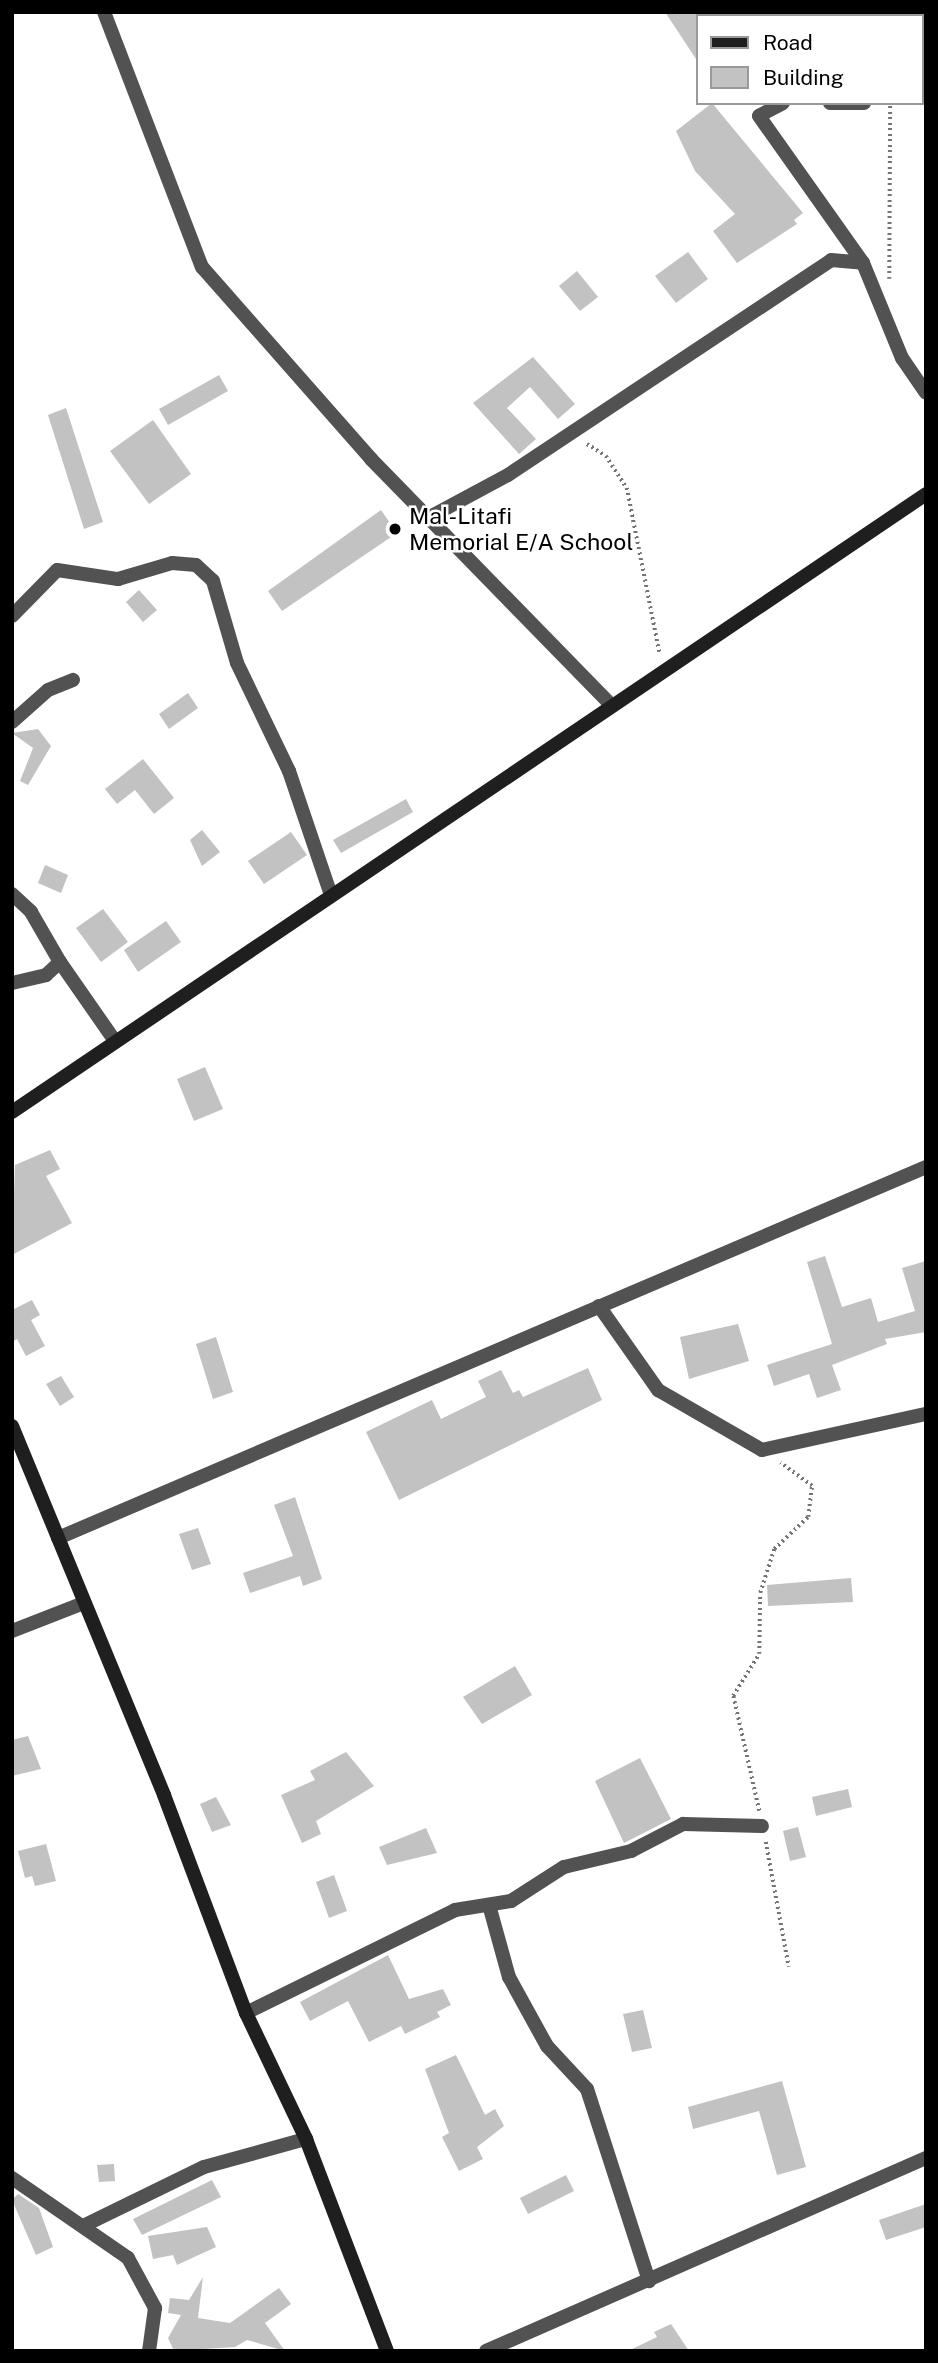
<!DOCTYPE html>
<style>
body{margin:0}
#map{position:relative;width:938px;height:2363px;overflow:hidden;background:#fff;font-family:"Public Sans",sans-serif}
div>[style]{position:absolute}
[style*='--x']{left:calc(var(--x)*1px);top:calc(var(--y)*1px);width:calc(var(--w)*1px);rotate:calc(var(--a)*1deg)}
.building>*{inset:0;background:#c2c2c2}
.path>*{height:3.5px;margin-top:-1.75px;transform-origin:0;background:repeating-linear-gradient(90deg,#747474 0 2px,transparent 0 5.5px)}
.street>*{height:14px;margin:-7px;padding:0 7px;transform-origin:7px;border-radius:7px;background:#525252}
.secondary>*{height:14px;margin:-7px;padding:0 7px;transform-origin:7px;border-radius:7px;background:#1f1f1f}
.dots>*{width:19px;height:19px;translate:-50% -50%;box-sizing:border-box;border:4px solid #fff;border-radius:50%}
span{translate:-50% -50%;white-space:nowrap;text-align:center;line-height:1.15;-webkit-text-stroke:5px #fff;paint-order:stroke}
.poi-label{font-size:23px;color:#000}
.left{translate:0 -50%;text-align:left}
.frame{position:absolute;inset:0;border:14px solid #000;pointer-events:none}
.legend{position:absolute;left:696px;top:14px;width:228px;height:91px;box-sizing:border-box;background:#fff;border:2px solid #999;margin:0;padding:9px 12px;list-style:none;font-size:21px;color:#000}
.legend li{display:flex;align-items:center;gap:14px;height:35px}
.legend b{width:35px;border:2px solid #999}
</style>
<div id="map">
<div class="building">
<div style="clip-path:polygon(665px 12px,698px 12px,698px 62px)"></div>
<div style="clip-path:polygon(712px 103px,803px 213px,794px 220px,797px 224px,737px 263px,713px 231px,735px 214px,695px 171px,676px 131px)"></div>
<div style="clip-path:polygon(688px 252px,708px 279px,676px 303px,655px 276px)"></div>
<div style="clip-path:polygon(577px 271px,598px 297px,580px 311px,559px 286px)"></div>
<div style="clip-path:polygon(533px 357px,575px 404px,558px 419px,530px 387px,507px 408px,536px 439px,519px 454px,473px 403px)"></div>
<div style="clip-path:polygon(219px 375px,228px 391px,168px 425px,159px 409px)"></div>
<div style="clip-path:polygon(66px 408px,103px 522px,84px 529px,48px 415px)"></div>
<div style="clip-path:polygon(153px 420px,191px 474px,149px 504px,110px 451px)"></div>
<div style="clip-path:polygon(381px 510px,397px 533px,282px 611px,268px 591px)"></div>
<div style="clip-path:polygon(139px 590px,157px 610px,143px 622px,126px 602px)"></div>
<div style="clip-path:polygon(188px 693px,198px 708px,169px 729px,159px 714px)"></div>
<div style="clip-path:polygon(38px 729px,51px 746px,28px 785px,20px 781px,33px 748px,12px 733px)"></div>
<div style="clip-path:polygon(143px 759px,174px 798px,154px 814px,135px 790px,117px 804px,105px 789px)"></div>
<div style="clip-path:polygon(406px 799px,413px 812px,341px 853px,333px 840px)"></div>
<div style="clip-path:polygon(202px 830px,220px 852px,202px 866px,190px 840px)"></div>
<div style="clip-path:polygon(291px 832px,307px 855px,264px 884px,248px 861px)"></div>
<div style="clip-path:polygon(45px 865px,68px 875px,61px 893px,38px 883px)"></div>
<div style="clip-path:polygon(103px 909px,128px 942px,101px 962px,76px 928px)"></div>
<div style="clip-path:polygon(166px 921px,181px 942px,138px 972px,124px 950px)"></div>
<div style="clip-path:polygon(205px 1067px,223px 1109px,194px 1121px,177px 1079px)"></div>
<div style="clip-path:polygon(50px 1150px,60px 1169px,46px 1176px,72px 1223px,12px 1255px,15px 1165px)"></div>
<div style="clip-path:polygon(825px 1256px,842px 1307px,871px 1298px,878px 1322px,915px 1311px,902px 1268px,926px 1261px,926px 1332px,885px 1339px,887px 1344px,832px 1365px,841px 1390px,817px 1398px,809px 1374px,774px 1386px,767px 1365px,832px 1344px,807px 1262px)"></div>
<div style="clip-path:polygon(32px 1300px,40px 1315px,31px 1320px,45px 1346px,26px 1356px,17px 1339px,12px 1342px,12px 1310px)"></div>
<div style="clip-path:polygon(738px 1324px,749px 1361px,689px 1379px,680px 1337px)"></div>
<div style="clip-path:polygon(216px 1337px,233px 1392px,213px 1399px,196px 1344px)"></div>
<div style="clip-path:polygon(588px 1368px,602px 1400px,399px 1500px,366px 1432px,432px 1400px,441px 1419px,486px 1397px,478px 1381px,501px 1370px,513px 1393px,519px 1390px,523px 1397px)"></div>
<div style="clip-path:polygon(61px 1376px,74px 1397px,60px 1406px,46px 1384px)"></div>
<div style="clip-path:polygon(295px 1497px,322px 1579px,303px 1586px,300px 1576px,250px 1593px,243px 1573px,293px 1556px,274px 1505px)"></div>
<div style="clip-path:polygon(198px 1528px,211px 1564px,192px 1570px,179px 1534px)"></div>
<div style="clip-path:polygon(851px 1578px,853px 1602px,768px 1606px,767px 1585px)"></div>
<div style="clip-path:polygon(515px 1666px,532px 1695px,482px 1724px,463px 1697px)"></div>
<div style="clip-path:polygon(28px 1736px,41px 1769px,12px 1776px,12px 1740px)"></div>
<div style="clip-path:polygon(346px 1752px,374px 1786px,316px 1821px,321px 1834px,302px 1843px,281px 1795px,315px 1780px,310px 1771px)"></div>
<div style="clip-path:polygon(640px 1758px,671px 1819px,624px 1843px,595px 1781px)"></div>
<div style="clip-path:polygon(848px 1789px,852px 1807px,816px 1816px,812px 1797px)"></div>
<div style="clip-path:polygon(216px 1797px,231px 1825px,212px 1832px,200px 1804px)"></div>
<div style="clip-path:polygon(798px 1827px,806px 1857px,790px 1861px,783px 1831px)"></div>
<div style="clip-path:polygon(426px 1828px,437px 1853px,387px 1865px,379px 1847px)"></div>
<div style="clip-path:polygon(46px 1844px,56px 1881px,35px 1886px,32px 1876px,25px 1878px,18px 1851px)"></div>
<div style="clip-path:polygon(334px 1875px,347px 1911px,329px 1918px,316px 1882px)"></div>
<div style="clip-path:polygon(388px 1955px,409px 1999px,443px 1989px,451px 2005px,437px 2012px,440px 2017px,405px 2034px,401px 2026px,369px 2042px,348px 2001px,310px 2021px,300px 2002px)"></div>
<div style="clip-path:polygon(643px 2010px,652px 2048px,632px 2052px,623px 2014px)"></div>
<div style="clip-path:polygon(456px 2055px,485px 2115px,495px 2109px,504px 2126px,477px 2147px,483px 2159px,459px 2171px,442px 2137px,449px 2133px,425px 2069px)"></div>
<div style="clip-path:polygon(782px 2081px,806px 2167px,777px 2175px,759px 2111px,693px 2129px,688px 2107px)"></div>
<div style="clip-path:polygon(114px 2164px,115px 2181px,99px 2182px,97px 2165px)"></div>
<div style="clip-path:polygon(566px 2175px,574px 2191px,528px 2214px,520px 2198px)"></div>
<div style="clip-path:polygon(212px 2180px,221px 2197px,142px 2235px,133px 2219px)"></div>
<div style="clip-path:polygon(18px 2194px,39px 2208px,53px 2247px,36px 2255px,12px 2200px)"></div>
<div style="clip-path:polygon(926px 2204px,926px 2227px,886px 2240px,879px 2220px)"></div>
<div style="clip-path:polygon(207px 2227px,216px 2247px,177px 2265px,173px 2255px,153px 2259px,148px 2236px)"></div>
<div style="clip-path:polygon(203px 2277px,198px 2318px,230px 2323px,279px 2288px,291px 2304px,265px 2323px,285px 2351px,247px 2340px,235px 2347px,174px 2351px,168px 2338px,181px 2315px,168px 2313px,170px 2298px,189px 2300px)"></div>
<div style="clip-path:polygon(671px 2324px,689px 2351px,628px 2351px,657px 2337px,654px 2332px)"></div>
</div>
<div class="path">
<div style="--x:879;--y:16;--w:4;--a:-76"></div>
<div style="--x:889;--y:279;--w:176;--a:-89.7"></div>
<div style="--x:587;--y:444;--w:22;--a:32"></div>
<div style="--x:606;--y:456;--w:38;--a:57"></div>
<div style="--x:627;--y:488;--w:169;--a:78.8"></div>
<div style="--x:12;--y:557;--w:17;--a:90"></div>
<div style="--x:759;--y:1811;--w:118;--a:-102.7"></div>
<div style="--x:733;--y:1696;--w:49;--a:-58.2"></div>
<div style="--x:759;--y:1654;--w:61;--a:-89.1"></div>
<div style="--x:760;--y:1593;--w:46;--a:-72.3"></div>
<div style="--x:774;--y:1549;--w:47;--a:-43.3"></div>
<div style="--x:808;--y:1517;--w:31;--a:-83"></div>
<div style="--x:812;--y:1486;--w:39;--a:-144"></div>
<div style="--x:766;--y:1842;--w:127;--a:79.6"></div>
</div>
<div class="street">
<div style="--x:104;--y:12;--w:273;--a:69"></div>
<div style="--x:202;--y:267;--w:256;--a:48.6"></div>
<div style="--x:371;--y:459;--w:344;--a:45.7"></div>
<div style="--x:783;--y:103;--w:27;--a:152"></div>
<div style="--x:759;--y:116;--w:180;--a:54.7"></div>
<div style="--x:830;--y:103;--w:34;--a:0"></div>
<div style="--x:428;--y:518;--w:91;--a:-28.3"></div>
<div style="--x:508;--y:475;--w:388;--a:-33.6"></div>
<div style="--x:831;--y:260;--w:32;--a:5"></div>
<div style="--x:863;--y:263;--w:103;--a:67.7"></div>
<div style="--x:902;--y:358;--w:42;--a:55.6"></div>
<div style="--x:12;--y:616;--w:64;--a:-45.6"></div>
<div style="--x:57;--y:570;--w:62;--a:8.4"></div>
<div style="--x:118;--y:579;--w:56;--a:-16.5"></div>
<div style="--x:172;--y:563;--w:24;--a:5"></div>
<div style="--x:196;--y:565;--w:23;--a:43"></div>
<div style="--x:213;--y:581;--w:85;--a:73.7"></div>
<div style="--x:237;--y:663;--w:120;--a:64.3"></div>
<div style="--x:289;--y:771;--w:128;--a:71.3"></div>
<div style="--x:12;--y:722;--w:48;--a:-41.6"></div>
<div style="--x:48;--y:690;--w:27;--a:-22"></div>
<div style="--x:12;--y:894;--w:26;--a:43"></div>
<div style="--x:31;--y:912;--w:58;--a:59.9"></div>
<div style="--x:12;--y:983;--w:35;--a:-13"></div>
<div style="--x:46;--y:975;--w:19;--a:-43"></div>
<div style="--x:60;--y:962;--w:96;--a:55.2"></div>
<div style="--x:599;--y:1306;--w:103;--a:54.9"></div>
<div style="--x:658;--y:1390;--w:120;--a:30"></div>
<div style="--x:762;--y:1450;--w:168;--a:-12.4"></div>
<div style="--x:58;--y:1538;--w:944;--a:-23.14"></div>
<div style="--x:12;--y:1631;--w:77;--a:-21.3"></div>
<div style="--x:489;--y:1905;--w:75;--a:74.5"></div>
<div style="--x:509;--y:1977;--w:79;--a:61.2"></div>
<div style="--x:547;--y:2046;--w:59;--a:47.1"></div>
<div style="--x:587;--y:2089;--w:202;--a:72.1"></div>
<div style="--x:246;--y:2013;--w:233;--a:-26.2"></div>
<div style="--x:455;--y:1910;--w:57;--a:-9.1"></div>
<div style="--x:511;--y:1901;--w:63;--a:-32.7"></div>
<div style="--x:564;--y:1867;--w:69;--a:-13.4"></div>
<div style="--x:631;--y:1851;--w:59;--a:-27.4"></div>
<div style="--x:683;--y:1824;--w:79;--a:1.5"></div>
<div style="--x:12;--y:2178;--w:141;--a:34.6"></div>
<div style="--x:128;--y:2258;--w:57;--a:61.6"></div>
<div style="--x:155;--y:2308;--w:43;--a:97.9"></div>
<div style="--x:85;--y:2225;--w:132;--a:-26"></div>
<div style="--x:204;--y:2167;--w:106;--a:-15.4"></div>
<div style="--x:486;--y:2351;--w:480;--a:-23.7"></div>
</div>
<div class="secondary">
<div style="--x:12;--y:1112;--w:1103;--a:-34.06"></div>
<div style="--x:12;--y:1426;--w:399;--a:67.6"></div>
<div style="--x:164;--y:1795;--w:233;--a:69.4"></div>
<div style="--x:246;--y:2013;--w:140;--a:64.5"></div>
<div style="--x:306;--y:2139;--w:227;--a:69.1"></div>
</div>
<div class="dots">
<div style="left:395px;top:529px;background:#000"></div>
</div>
<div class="poi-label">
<span class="left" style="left:409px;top:529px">Mal-Litafi<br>Memorial E/A School</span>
</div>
<div class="frame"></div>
<ul class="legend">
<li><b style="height:9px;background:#1f1f1f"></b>Road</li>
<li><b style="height:19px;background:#c2c2c2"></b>Building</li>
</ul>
</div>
